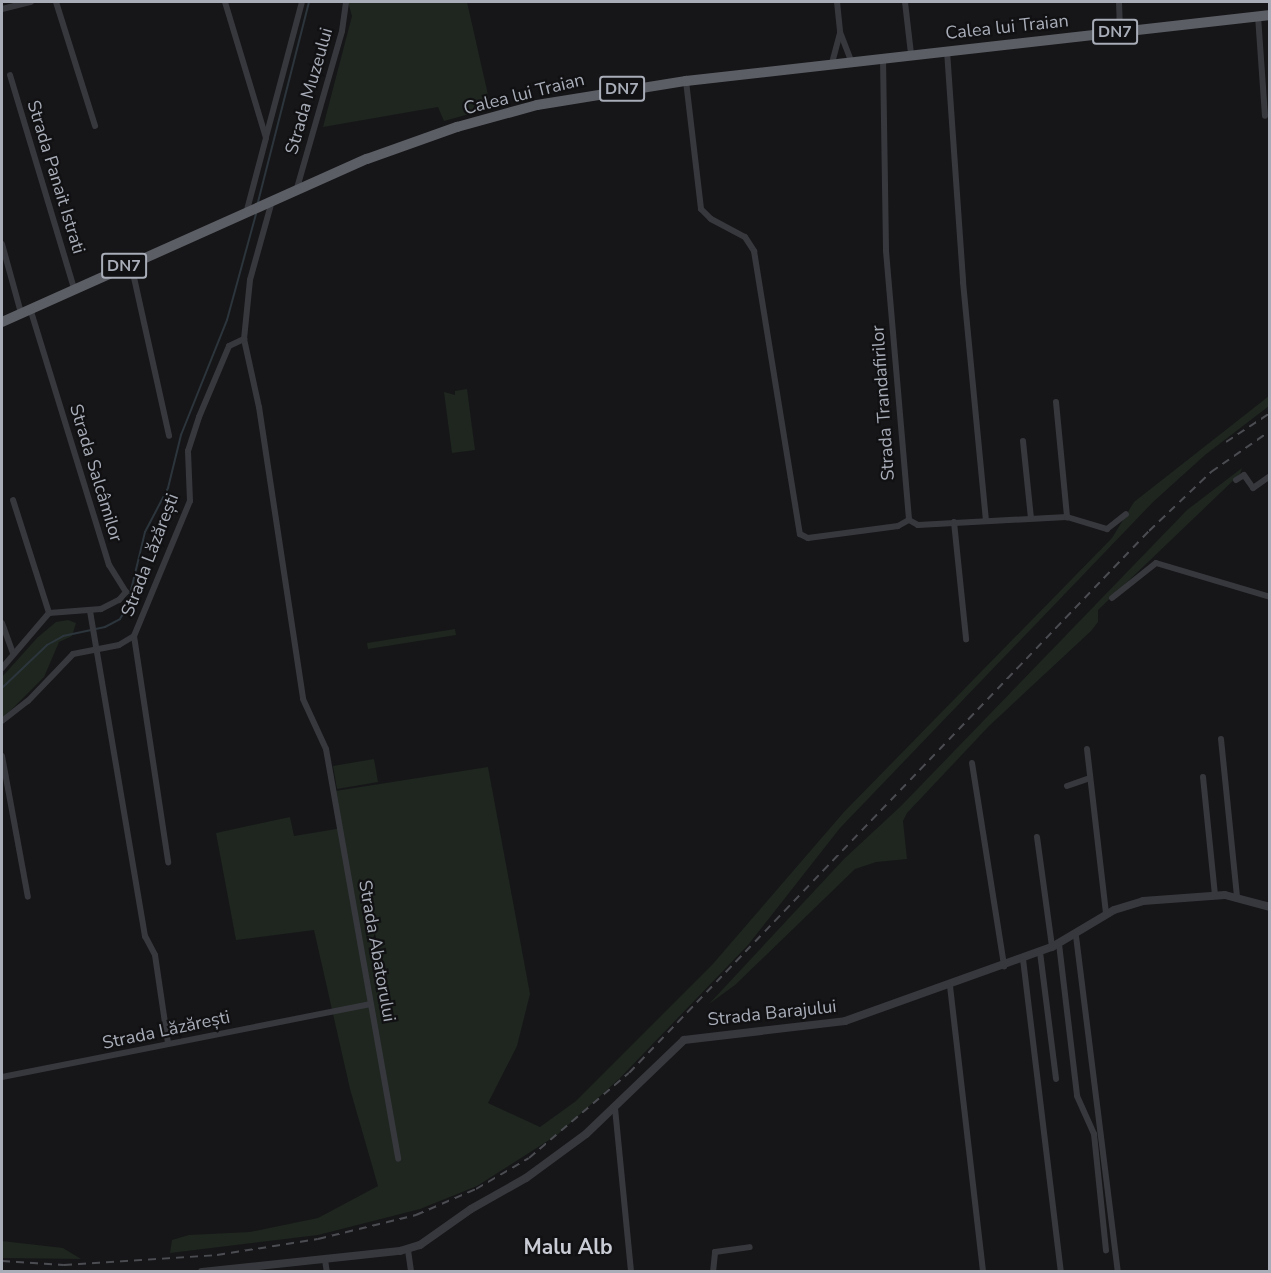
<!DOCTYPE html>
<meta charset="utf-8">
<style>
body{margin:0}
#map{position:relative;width:1271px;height:1273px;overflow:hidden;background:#161618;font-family:"Nunito Sans",sans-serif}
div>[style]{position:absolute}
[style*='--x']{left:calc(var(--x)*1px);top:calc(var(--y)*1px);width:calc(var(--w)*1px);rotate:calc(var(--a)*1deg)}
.green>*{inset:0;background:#1e261f}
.stream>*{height:2px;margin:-1px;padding:0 1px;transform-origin:1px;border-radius:1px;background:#2c353c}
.minor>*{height:6px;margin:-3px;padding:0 3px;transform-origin:3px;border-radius:3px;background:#37383d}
.tertiary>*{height:8px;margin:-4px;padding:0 4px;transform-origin:4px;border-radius:4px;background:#37383d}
.trunk>*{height:10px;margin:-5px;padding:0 5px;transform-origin:5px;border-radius:5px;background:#5b5e65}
.rail>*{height:2px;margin-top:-1px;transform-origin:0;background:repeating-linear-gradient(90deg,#4a4c52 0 8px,transparent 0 14px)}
span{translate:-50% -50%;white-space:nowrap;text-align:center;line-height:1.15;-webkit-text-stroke:4.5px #111113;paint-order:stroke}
.shield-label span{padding:2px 4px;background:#111113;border:2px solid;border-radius:4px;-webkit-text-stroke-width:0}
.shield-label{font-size:16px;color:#a8adb8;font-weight:700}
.street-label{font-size:18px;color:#a8adb8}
.quarter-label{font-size:21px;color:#c9ccd4;font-weight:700}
.frame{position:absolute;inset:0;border:3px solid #a8adb8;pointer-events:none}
</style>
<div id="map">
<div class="green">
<div style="clip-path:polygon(348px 2px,467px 2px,491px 108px,444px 121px,438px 107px,323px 127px,352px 16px)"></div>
<div style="clip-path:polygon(467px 389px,475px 450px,452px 453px,444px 392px,455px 395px,455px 391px)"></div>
<div style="clip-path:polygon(1269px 396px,1269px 406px,1205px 455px,1153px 502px,840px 828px,748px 945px,619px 1079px,557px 1135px,477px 1186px,420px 1209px,318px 1235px,170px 1253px,172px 1240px,189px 1235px,250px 1232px,318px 1218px,378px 1186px,350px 1089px,314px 930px,236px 940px,216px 833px,290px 817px,294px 836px,342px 828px,335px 791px,488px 767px,530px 994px,517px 1046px,488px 1103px,540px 1127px,576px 1101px,712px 965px,844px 812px,1112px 538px,1134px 502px)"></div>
<div style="clip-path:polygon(1242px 468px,1240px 474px,1098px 610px,1098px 622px,1091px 631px,989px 726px,907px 813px,903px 821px,907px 859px,876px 862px,855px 869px,735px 985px,709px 1004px,844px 859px,901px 806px,1187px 510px)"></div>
<div style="clip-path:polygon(68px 620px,76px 623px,72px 636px,59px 642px,44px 677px,2px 719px,2px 677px,38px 637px,56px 622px)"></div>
<div style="clip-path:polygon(455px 629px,456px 635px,368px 649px,367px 643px)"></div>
<div style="clip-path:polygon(374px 759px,378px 782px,337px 789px,333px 766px)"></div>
<div style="clip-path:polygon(2px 1241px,63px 1248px,81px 1259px,2px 1258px)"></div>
</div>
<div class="stream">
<div style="--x:258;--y:202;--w:206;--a:-75.7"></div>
<div style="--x:2;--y:688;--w:62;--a:-43.7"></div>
<div style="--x:47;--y:645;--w:18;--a:-29"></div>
<div style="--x:63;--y:636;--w:43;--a:-12.1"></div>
<div style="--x:105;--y:627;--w:17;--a:-28"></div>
<div style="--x:120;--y:619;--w:14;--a:-60"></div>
<div style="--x:127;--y:607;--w:77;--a:-76.5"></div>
<div style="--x:145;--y:532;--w:50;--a:-62.4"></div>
<div style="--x:168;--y:488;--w:55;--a:-76.2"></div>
<div style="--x:181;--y:435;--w:124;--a:-68.2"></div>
<div style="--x:227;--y:320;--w:110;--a:-74.7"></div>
</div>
<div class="minor">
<div style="--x:56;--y:2;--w:130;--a:72.5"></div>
<div style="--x:225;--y:2;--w:142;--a:73.2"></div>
<div style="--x:266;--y:138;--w:74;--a:104.8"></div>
<div style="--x:837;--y:2;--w:30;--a:84"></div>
<div style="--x:840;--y:32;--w:31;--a:69"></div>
<div style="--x:905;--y:2;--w:52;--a:83.4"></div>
<div style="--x:1119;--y:2;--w:29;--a:88"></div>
<div style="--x:2;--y:9;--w:30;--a:-14"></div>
<div style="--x:1258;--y:16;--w:100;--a:86"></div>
<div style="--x:947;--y:51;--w:232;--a:86"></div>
<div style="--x:963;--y:282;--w:238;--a:84.5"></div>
<div style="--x:883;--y:58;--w:193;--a:89.1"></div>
<div style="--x:886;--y:251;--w:270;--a:85.1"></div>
<div style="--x:909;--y:520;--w:10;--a:29"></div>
<div style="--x:918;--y:525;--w:149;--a:-3.1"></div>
<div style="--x:1067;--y:517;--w:42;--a:16.7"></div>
<div style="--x:1107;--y:529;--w:24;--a:-38"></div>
<div style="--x:832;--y:63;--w:31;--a:-75"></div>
<div style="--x:10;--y:75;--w:223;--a:73.3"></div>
<div style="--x:686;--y:81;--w:129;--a:83.3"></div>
<div style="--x:701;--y:209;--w:14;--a:45"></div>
<div style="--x:711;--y:219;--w:38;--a:28"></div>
<div style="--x:745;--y:237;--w:17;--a:57"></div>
<div style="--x:754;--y:251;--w:287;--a:80.8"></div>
<div style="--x:800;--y:534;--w:9;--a:27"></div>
<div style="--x:808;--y:538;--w:91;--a:-7.6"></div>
<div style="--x:898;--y:526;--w:13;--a:-29"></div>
<div style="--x:266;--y:137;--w:140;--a:-75.1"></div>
<div style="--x:297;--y:188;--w:163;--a:-74"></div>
<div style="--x:342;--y:31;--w:29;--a:-82"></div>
<div style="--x:272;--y:201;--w:82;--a:105.6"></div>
<div style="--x:250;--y:280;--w:59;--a:95.8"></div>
<div style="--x:244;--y:339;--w:70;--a:77.6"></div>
<div style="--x:259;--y:407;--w:295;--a:81.4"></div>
<div style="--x:303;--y:699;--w:55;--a:65.3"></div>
<div style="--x:326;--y:749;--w:416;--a:80"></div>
<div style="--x:2;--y:244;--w:72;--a:74.6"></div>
<div style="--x:131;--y:264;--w:176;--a:77.5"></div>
<div style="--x:1056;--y:402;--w:116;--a:84.5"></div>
<div style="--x:1023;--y:441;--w:77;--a:84.1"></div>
<div style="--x:1236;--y:480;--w:9;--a:-32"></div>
<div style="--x:1244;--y:475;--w:16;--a:55"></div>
<div style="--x:1253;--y:488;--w:21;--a:-35"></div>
<div style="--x:13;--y:500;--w:119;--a:72.3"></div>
<div style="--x:954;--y:522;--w:118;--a:84.1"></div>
<div style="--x:1112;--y:598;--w:56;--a:-38.5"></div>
<div style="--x:1156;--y:563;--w:119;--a:16.6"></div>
<div style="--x:90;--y:611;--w:330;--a:80.4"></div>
<div style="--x:145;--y:936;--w:21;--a:62"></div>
<div style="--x:155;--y:955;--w:89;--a:81.6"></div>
<div style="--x:2;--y:623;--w:33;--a:70"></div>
<div style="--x:134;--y:636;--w:229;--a:81.4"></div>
<div style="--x:2;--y:668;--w:72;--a:-49.5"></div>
<div style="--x:49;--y:613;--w:52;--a:-4.4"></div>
<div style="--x:101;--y:609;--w:20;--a:-27"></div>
<div style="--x:119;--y:600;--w:11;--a:-49"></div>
<div style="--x:126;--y:592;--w:32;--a:-122"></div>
<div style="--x:109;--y:565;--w:268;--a:-107.1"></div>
<div style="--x:2;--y:721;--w:33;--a:-38"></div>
<div style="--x:28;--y:701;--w:65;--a:-46.2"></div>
<div style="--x:73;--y:654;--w:47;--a:-11.1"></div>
<div style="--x:119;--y:645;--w:17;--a:-31"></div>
<div style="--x:134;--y:636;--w:146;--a:-67.5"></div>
<div style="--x:190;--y:501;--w:50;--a:-92.3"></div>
<div style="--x:188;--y:451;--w:36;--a:-72"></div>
<div style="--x:199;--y:417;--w:77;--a:-67.1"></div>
<div style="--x:229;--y:346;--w:17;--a:-25"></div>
<div style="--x:1221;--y:739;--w:158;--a:84.2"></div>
<div style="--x:1087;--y:749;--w:166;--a:83.4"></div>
<div style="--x:2;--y:756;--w:143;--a:79.6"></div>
<div style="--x:972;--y:763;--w:206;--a:81"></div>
<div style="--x:1203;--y:777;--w:119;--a:84.2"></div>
<div style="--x:1067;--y:786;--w:24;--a:-19"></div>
<div style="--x:1037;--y:837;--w:111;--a:82.2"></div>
<div style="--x:1076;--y:936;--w:339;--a:82.9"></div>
<div style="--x:1059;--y:944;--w:153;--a:83.2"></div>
<div style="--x:1077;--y:1096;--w:42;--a:65.9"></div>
<div style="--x:1094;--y:1134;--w:117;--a:84.1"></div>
<div style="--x:1040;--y:952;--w:128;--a:82.8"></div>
<div style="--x:1023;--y:959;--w:315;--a:83.1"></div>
<div style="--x:950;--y:986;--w:288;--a:83.4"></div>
<div style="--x:2;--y:1077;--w:376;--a:-11.2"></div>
<div style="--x:615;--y:1108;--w:165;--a:84.4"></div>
<div style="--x:408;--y:1250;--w:22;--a:82"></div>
<div style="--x:325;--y:1260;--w:12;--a:81"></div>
<div style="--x:713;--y:1272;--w:20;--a:-84"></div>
<div style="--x:715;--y:1252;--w:35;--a:-8"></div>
</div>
<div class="tertiary">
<div style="--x:202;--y:1272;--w:199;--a:-6.1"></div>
<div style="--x:400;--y:1251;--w:21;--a:-17"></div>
<div style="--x:420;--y:1245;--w:62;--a:-35.2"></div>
<div style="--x:471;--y:1209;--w:63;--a:-29.4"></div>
<div style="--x:526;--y:1178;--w:74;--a:-36.3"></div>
<div style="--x:586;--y:1134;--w:136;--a:-43.8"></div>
<div style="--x:684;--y:1040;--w:162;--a:-6.7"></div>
<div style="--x:845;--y:1021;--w:220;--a:-19.7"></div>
<div style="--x:1052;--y:947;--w:72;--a:-30.8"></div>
<div style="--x:1114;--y:910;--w:30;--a:-17"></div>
<div style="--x:1143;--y:901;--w:82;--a:-4.2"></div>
<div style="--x:1225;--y:895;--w:47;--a:14.9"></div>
</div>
<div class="trunk">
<div style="--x:2;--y:322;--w:400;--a:-24.1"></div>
<div style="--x:367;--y:159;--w:96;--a:-19.6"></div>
<div style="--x:457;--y:127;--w:83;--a:-15.4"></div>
<div style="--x:537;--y:105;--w:151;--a:-9.2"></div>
<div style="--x:686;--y:81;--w:588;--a:-6.45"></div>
</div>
<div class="rail">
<div style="--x:1226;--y:442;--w:53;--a:-33.4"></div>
<div style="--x:2;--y:1261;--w:62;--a:3.7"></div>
<div style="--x:64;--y:1265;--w:153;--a:-3.7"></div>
<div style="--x:217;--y:1255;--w:102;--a:-9"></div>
<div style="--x:318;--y:1239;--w:101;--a:-13.8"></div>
<div style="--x:416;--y:1215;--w:65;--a:-23.4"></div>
<div style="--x:476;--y:1189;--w:61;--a:-30.3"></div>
<div style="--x:529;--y:1158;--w:131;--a:-40.4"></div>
<div style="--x:629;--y:1073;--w:751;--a:-46.19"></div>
<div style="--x:1149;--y:531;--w:86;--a:-43.6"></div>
<div style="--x:1211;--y:472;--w:72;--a:-34.8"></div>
</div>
<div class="shield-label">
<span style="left:1115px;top:32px">DN7</span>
<span style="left:622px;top:89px">DN7</span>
<span style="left:124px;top:266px">DN7</span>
</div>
<div class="street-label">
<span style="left:1007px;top:27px;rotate:-6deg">Calea lui Traian</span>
<span style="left:309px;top:91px;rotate:-74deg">Strada Muzeului</span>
<span style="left:524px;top:94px;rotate:-14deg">Calea lui Traian</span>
<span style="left:56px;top:177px;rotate:73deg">Strada Panait Istrati</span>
<span style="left:883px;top:403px;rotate:-94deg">Strada Trandafirilor</span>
<span style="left:96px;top:473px;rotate:73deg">Strada Salcâmilor</span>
<span style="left:150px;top:555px;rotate:-69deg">Strada Lăzărești</span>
<span style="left:377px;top:951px;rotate:80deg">Strada Abatorului</span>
<span style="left:772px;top:1013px;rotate:-6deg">Strada Barajului</span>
<span style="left:166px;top:1030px;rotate:-12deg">Strada Lăzărești</span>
</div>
<div class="quarter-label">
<span style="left:568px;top:1247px">Malu Alb</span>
</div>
<div class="frame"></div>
</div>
